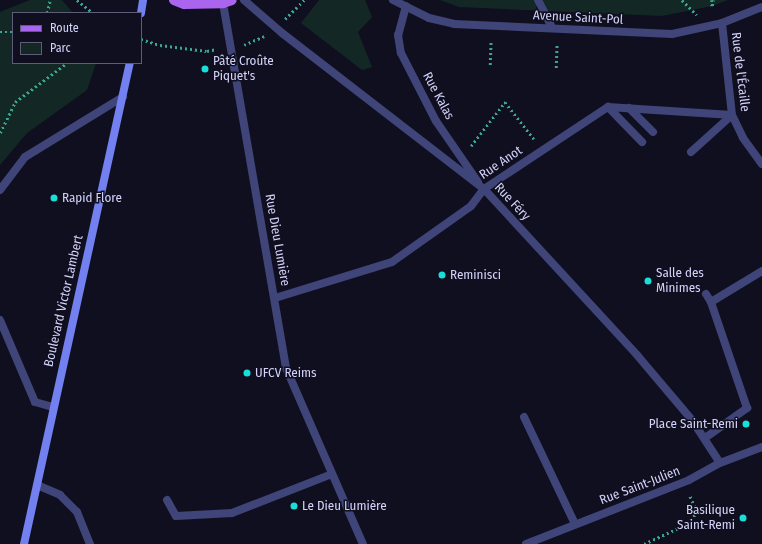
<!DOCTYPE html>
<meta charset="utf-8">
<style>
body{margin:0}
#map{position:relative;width:762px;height:544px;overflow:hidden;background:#100f1f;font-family:"Fira Sans Condensed",sans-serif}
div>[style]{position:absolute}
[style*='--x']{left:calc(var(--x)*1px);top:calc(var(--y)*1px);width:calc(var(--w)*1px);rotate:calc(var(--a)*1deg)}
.green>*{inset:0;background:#132824}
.path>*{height:2.5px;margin-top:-1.25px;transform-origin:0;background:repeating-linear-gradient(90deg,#3ba591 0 2px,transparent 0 5px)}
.lane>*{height:8px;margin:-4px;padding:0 4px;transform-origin:4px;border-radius:4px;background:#3f4479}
.street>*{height:8px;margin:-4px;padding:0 4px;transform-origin:4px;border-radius:4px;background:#3f4479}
.secondary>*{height:8px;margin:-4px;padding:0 4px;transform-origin:4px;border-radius:4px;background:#7380ef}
.primary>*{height:10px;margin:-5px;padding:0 5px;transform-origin:5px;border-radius:5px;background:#a965ee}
.dots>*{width:11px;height:11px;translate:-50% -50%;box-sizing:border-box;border:2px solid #100f1f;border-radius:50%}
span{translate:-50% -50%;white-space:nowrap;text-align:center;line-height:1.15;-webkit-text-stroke:3px #100f1f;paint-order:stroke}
.street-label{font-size:13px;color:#d2d2fa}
.poi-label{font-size:13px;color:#d2d2fa}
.left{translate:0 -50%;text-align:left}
.right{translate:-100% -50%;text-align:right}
.legend{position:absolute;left:12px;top:12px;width:130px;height:52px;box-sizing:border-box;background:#100f1f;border:1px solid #5e5d77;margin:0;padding:5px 7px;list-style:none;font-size:12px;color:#d2d2fa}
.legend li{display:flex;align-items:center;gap:8px;height:20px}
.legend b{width:20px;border:1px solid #5e5d77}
</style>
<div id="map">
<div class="green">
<div style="clip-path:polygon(30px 0,62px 0,73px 13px,13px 13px,13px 63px,96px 63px,87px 90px,27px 133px,0 165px,0 12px)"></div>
<div style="clip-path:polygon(319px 0,365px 0,372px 17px,358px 32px,372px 67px,362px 70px,301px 23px)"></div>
<div style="clip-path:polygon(440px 0,728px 0,712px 6px,662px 16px,459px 7px)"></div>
</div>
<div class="path">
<div style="--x:77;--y:0;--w:21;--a:39"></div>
<div style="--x:682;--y:0;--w:21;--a:45"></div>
<div style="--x:712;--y:0;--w:6;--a:90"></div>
<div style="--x:712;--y:6;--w:6;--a:-81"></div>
<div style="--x:47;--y:13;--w:13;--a:-77"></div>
<div style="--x:285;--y:19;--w:27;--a:-45"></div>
<div style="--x:0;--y:32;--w:13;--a:0"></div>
<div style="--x:141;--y:39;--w:20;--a:18"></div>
<div style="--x:160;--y:45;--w:47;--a:7.3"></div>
<div style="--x:207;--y:51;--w:10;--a:-11"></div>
<div style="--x:244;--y:45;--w:22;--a:-24"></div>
<div style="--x:490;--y:65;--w:25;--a:-88"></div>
<div style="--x:556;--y:68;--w:25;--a:-88"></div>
<div style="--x:0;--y:133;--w:34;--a:-64"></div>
<div style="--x:15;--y:102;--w:65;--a:-36.9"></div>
<div style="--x:471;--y:146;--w:56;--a:-52.3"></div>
<div style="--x:505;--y:102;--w:47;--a:51.9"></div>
<div style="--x:644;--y:544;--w:47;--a:-24.9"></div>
<div style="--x:687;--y:524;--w:16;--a:-50"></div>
<div style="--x:697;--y:512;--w:19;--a:-115"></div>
</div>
<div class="lane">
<div style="--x:538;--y:0;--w:31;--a:63"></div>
<div style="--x:608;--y:107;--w:49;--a:45.8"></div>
<div style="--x:629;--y:108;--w:34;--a:45"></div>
<div style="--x:691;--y:152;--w:55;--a:-42.1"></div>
<div style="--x:706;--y:294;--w:9;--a:58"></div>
<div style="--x:167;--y:500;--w:18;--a:61"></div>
<div style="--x:176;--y:516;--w:56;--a:-3.1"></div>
<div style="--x:232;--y:513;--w:107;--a:-21.3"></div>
</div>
<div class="street">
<div style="--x:244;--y:0;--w:50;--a:41"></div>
<div style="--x:282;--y:33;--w:255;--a:37.7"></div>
<div style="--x:484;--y:189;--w:226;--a:47.3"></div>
<div style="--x:637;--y:355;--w:85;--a:49.8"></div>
<div style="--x:692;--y:420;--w:51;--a:56.9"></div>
<div style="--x:393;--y:0;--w:40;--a:26.6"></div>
<div style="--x:429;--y:18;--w:26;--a:13"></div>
<div style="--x:454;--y:24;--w:218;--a:2.6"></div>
<div style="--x:672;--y:34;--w:51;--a:-12.4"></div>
<div style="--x:722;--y:23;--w:43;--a:-21.8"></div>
<div style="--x:223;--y:3;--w:370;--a:80.2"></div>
<div style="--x:286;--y:368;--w:192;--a:66.4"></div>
<div style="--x:406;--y:6;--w:30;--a:105"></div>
<div style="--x:398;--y:35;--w:18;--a:81"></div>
<div style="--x:401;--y:53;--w:76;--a:62.8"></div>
<div style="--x:436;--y:121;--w:74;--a:55.5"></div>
<div style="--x:722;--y:23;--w:93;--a:83.8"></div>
<div style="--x:732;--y:115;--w:25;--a:64"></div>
<div style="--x:743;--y:138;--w:32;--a:54"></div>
<div style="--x:0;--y:190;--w:41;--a:-52.9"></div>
<div style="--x:25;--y:157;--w:115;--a:-31.5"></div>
<div style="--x:275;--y:298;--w:122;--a:-17.1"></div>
<div style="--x:392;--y:262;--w:97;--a:-35.3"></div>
<div style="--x:471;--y:206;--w:21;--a:-53"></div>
<div style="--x:484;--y:189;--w:149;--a:-33.5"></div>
<div style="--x:608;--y:107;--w:124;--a:3.7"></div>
<div style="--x:0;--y:320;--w:89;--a:66.9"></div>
<div style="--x:35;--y:402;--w:18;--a:16"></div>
<div style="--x:524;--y:417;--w:119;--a:64.5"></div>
<div style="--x:705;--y:438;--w:52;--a:-35.5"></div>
<div style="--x:747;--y:408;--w:112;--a:-108.8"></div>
<div style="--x:711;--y:302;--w:60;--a:-31.3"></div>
<div style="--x:37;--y:485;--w:25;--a:23"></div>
<div style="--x:60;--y:495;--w:24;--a:45"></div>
<div style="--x:77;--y:512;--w:35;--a:68"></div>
<div style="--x:526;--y:544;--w:175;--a:-21.4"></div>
<div style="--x:689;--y:480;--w:35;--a:-29"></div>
<div style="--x:720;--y:463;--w:45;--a:-20.9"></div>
</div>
<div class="secondary">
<div style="--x:141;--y:13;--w:13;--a:-81"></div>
<div style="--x:24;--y:544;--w:493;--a:-77.6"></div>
</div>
<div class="primary">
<div style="--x:174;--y:0;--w:11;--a:22"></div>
<div style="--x:184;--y:4;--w:39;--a:-1"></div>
<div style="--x:223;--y:3;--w:9;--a:-18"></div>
</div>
<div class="dots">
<div style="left:205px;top:69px;background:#19dfd9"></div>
<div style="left:54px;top:198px;background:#19dfd9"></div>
<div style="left:442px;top:275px;background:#19dfd9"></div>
<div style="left:648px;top:281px;background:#19dfd9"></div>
<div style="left:247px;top:373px;background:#19dfd9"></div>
<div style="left:746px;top:424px;background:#19dfd9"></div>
<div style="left:294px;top:506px;background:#19dfd9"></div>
<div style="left:743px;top:518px;background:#19dfd9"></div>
</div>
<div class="street-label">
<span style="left:578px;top:18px;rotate:3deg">Avenue Saint-Pol</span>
<span style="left:740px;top:72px;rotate:83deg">Rue de l'Écaille</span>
<span style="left:438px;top:96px;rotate:62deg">Rue Kalas</span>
<span style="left:501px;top:163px;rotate:-34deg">Rue Anot</span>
<span style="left:512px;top:202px;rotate:47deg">Rue Féry</span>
<span style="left:277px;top:240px;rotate:80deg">Rue Dieu Lumière</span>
<span style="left:64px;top:301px;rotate:-77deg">Boulevard Victor Lambert</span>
<span style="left:640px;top:486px;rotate:-21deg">Rue Saint-Julien</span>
</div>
<div class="poi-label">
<span class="left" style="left:213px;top:69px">Pâté Croûte<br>Piquet's</span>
<span class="left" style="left:62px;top:198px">Rapid Flore</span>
<span class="left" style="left:656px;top:281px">Salle des<br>Minimes</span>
<span class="left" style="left:450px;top:275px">Reminisci</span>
<span class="left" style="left:255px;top:373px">UFCV Reims</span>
<span class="right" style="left:738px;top:424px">Place Saint-Remi</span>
<span class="left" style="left:302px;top:506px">Le Dieu Lumière</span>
<span class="right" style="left:735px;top:518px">Basilique<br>Saint-Remi</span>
</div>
<ul class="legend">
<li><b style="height:5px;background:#a965ee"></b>Route</li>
<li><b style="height:11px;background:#132824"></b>Parc</li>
</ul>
</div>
